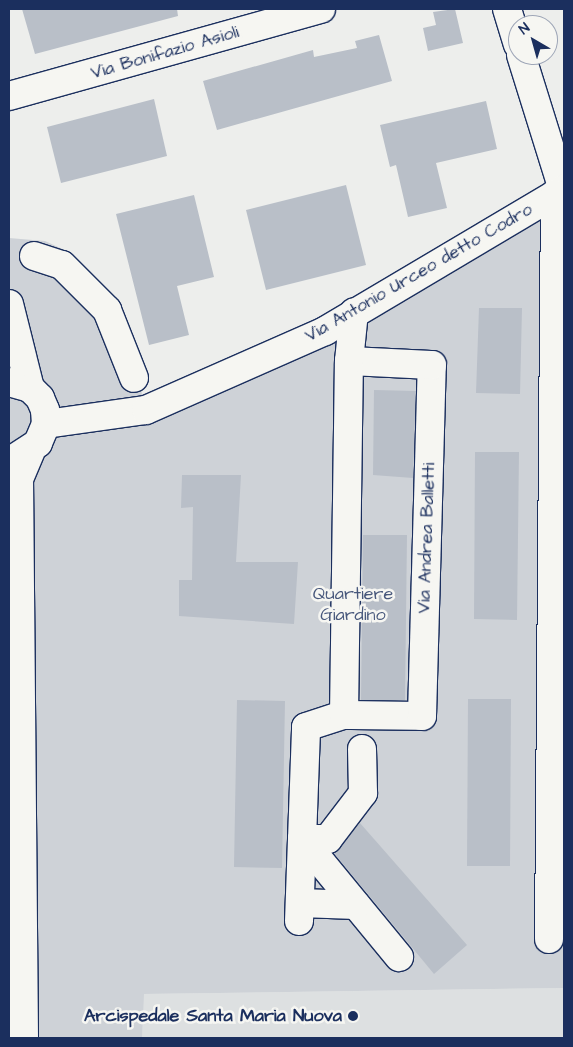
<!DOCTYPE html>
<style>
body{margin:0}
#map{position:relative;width:573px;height:1047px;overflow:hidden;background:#edeeec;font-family:"Architects Daughter",sans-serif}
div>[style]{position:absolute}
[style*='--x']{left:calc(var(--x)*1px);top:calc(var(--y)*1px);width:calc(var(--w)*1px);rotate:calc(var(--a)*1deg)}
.built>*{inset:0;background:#dde0e1}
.green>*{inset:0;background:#ced2d7}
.building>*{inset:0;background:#b9bfc8}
.roads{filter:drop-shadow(1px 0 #1b2f5e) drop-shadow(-1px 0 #1b2f5e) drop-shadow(0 1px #1b2f5e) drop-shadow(0 -1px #1b2f5e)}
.minor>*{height:28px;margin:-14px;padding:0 14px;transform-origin:14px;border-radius:14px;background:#f6f6f2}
.major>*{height:28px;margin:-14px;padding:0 14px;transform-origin:14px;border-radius:14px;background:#f6f6f2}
.dots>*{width:14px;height:14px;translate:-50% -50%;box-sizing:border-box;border:2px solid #f6f6f2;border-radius:50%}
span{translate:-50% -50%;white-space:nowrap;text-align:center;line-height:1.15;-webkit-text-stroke:5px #f6f6f2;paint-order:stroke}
.street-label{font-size:18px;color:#1b2f5e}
.park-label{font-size:18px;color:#48587c}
.poi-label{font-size:18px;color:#1b2f5e;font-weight:700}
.right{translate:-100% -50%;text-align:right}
.frame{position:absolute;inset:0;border:10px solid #1b2f5e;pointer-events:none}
.north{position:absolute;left:508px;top:15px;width:50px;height:50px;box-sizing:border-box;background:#f6f6f2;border:1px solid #9ea6b7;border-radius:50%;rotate:322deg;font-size:14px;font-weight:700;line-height:20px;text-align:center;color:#1b2f5e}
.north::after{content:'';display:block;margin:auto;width:18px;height:22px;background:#1b2f5e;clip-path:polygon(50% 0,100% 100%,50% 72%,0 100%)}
</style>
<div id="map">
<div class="built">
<div style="clip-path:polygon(564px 988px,564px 1038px,142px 1038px,143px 994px)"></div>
</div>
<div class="green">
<div style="clip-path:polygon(564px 197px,564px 988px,144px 994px,142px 1038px,9px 1038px,9px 238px,45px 241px,71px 253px,105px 288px,134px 349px,146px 417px)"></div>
</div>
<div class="building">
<div style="clip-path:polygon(22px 9px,177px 9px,178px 16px,35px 54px)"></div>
<div style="clip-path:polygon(455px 9px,463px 43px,428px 51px,423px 28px,436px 25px,433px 12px)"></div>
<div style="clip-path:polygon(379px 35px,392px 81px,217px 130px,203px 81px,313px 50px,314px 57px,357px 48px,355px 41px)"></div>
<div style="clip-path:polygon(154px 99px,167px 156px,61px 183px,47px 127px)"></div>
<div style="clip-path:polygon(486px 101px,497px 149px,436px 163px,447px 208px,408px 217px,396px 165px,390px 167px,380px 125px)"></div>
<div style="clip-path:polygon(346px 185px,366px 265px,266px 290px,246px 210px)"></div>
<div style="clip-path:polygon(194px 195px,214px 277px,177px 286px,189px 335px,149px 345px,116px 214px)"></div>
<div style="clip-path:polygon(479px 308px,522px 308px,520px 394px,476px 393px)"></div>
<div style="clip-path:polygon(374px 390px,416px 391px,413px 478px,373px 475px)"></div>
<div style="clip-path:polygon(475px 452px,519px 452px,517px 620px,474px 619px)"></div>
<div style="clip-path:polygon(182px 475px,241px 475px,236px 562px,298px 562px,294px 624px,179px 616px,179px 580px,192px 580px,193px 507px,181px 508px)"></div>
<div style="clip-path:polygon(363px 535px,407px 535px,405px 700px,361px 700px)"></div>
<div style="clip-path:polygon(468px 699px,511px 699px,510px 866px,467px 866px)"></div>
<div style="clip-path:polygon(237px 700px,285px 701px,282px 868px,234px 867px)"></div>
<div style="clip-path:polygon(360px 823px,467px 945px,434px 974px,334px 853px)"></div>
</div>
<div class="roads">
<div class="minor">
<div style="--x:507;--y:9;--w:37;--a:73"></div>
<div style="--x:521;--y:55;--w:141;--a:72.7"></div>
<div style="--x:9;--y:96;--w:324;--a:-15.6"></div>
<div style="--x:34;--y:256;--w:29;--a:18"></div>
<div style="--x:62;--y:265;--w:64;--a:45"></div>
<div style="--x:107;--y:310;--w:73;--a:68.3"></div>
<div style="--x:46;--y:424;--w:101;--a:-8"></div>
<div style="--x:146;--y:410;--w:196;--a:-23.8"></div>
<div style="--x:325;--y:331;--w:278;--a:-30.7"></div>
<div style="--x:344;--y:715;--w:78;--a:0.7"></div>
<div style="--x:422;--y:716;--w:351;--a:-88.4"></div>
<div style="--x:432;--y:365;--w:83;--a:-177.2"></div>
<div style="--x:302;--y:839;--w:153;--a:50.6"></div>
<div style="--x:302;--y:839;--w:26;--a:0"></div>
<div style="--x:328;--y:839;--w:58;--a:-52.7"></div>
<div style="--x:363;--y:793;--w:44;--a:-91.3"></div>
<div style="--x:300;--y:903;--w:56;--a:2"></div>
<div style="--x:299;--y:921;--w:194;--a:-87.9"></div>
<div style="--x:306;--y:727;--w:40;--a:-18"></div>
<div style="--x:344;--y:715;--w:354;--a:-89.2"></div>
<div style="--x:349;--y:361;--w:49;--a:-84.2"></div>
<div style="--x:549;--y:939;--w:745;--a:-89.54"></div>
</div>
<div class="major">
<div style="--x:9;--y:304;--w:87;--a:76"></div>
<div style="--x:9;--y:382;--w:22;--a:16"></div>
<div style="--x:30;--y:388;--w:14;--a:45"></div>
<div style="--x:40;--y:398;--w:13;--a:67"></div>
<div style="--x:45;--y:410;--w:14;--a:86"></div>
<div style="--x:46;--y:424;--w:21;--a:113"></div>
<div style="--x:38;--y:443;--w:27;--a:147"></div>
<div style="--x:24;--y:1038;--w:559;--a:-90.51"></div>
<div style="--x:19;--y:479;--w:30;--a:-67"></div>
</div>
</div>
<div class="dots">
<div style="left:353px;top:1016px;background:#1b2f5e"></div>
</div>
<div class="street-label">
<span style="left:165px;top:53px;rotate:-16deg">Via Bonifazio Asioli</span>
<span style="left:419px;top:273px;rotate:-30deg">Via Antonio Urceo detto Codro</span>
<span style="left:427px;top:538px;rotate:-88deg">Via Andrea Balletti</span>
</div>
<div class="park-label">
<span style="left:353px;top:605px">Quartiere<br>Giardino</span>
</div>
<div class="poi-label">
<span class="right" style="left:342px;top:1016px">Arcispedale Santa Maria Nuova</span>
</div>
<div class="frame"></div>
<div class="north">N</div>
</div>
